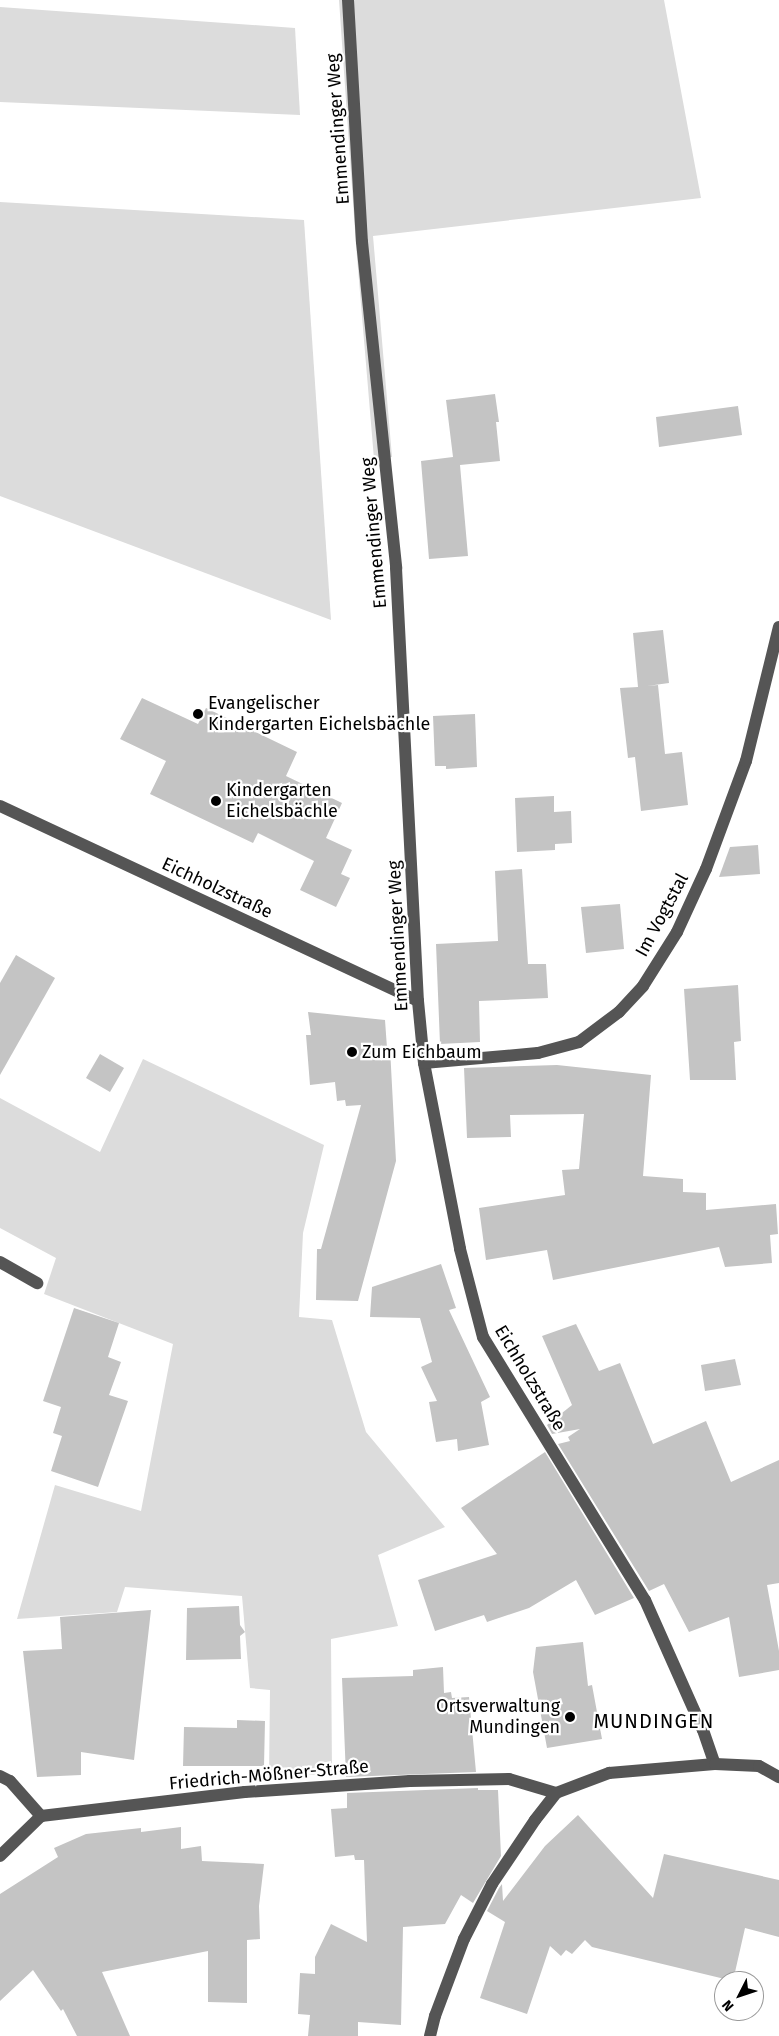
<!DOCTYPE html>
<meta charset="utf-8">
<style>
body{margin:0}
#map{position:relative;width:779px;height:2036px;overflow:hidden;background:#fff;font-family:"Fira Sans",sans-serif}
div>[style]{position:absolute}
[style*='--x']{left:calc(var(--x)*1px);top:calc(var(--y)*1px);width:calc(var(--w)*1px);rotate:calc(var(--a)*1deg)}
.green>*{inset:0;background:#dcdcdc}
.building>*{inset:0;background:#c4c4c4}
.minor>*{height:12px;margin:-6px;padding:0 6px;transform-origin:6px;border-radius:6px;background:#555}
.dots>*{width:14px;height:14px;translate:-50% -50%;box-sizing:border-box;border:2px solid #fff;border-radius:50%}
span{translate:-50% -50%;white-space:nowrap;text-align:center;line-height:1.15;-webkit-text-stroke:4.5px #fff;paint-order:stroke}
.street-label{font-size:18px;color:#000}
.poi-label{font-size:18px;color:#000}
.left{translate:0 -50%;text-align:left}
.right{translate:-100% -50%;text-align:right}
.quarter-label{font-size:20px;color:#000;letter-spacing:1px}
.north{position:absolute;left:714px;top:1971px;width:50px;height:50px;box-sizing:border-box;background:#fff;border:1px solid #999;border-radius:50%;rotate:229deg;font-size:14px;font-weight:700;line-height:20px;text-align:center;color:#000}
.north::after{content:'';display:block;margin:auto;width:18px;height:22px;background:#000;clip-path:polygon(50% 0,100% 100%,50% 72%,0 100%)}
</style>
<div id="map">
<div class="green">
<div style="clip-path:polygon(339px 0,664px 0,701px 198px,373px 236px,392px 457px,374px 459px,356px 245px)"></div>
<div style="clip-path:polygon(0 7px,295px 28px,300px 115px,0 102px)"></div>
<div style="clip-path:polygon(0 202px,304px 220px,331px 620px,0 496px)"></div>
<div style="clip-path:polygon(143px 1059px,324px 1145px,303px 1233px,299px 1317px,332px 1320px,366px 1432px,445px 1527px,378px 1555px,398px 1626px,331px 1639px,332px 1774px,269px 1776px,270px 1690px,250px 1688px,242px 1596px,125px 1587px,117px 1612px,17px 1619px,55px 1485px,141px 1511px,173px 1344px,44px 1294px,56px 1258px,0 1228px,0 1098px,100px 1152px)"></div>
</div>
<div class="building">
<div style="clip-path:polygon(495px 394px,499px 422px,496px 422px,500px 461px,460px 465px,468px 556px,429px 559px,421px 461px,453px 457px,446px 400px)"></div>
<div style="clip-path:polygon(738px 406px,742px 435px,659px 447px,656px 417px)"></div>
<div style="clip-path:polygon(663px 630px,669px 683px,647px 686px,658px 685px,665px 754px,682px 752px,688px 805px,641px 811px,635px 757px,628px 758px,620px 688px,638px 687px,633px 633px)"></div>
<div style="clip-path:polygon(142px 698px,198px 724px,206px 708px,297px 752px,286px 776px,342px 803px,326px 838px,352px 850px,341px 874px,350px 878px,336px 907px,300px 890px,314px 861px,258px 833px,253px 843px,150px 794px,166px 761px,120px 739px)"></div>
<div style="clip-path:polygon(475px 714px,477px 767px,446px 769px,446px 766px,435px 766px,433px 716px)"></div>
<div style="clip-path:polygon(554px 796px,554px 812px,571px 811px,572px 843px,555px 844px,555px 850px,517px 852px,515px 798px)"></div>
<div style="clip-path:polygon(758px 845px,760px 874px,719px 877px,730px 847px)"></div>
<div style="clip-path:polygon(522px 869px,528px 964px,546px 964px,548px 998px,479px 1001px,480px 1042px,440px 1044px,436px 944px,498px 941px,495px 871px)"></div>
<div style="clip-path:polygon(620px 904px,624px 949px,586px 953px,581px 907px)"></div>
<div style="clip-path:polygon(16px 955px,55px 978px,0 1075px,0 983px)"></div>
<div style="clip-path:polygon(738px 985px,741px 1041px,734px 1042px,736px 1080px,690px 1080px,684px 989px)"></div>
<div style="clip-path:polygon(308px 1012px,385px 1020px,387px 1048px,390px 1048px,396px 1161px,358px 1301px,316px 1300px,317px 1249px,321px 1249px,361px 1105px,346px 1106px,345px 1100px,337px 1101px,335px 1082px,310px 1085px,306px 1035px,311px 1035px)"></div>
<div style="clip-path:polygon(100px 1054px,124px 1068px,110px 1092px,86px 1078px)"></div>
<div style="clip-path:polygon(557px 1065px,651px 1075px,643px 1176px,683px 1179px,683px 1192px,706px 1193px,706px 1210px,776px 1204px,778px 1234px,770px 1235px,772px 1263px,725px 1267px,719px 1247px,553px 1280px,547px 1250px,486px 1260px,479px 1208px,565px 1195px,562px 1170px,579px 1169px,584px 1114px,510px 1115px,511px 1137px,467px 1138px,464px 1068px)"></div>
<div style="clip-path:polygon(441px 1264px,456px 1308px,449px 1310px,490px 1397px,481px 1402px,489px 1445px,458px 1451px,457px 1439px,436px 1442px,429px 1402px,437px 1401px,421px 1367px,432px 1362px,420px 1318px,370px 1317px,372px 1287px)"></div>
<div style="clip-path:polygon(74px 1308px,119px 1323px,108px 1357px,121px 1362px,109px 1395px,128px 1401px,98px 1487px,51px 1471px,62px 1436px,53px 1433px,61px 1407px,43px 1401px)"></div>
<div style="clip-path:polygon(576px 1324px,599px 1371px,620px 1363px,653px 1444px,706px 1421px,731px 1482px,779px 1460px,779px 1583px,767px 1585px,779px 1651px,779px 1670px,739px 1677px,729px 1617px,689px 1632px,664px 1584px,649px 1591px,558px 1444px,570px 1441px,568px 1437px,580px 1429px,552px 1434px,547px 1425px,572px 1405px,542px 1336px)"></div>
<div style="clip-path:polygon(735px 1359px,741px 1385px,705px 1391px,701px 1365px)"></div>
<div style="clip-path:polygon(545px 1452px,634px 1598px,595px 1615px,576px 1580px,529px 1608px,487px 1622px,484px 1615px,435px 1631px,418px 1580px,497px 1554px,461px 1508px)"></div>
<div style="clip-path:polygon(239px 1606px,240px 1625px,245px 1632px,240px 1636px,241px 1659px,186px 1660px,187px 1608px)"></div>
<div style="clip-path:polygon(151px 1610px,134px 1760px,81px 1752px,81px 1775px,37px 1777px,23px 1651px,62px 1649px,60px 1617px)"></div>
<div style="clip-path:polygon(583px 1642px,588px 1686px,592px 1685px,602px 1739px,547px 1748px,533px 1672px,536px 1647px)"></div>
<div style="clip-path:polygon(443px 1667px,444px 1693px,451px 1692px,452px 1698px,469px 1697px,476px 1772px,346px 1777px,342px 1678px,413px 1676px,413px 1670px)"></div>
<div style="clip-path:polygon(237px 1720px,265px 1721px,264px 1766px,183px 1766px,184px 1727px,237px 1728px)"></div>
<div style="clip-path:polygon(478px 1788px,478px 1790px,498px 1790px,501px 1856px,473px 1903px,461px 1895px,445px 1924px,403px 1927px,401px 2025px,358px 2022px,358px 2036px,308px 2036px,310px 2015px,298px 2014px,300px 1973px,315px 1974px,315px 1957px,331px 1924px,367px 1942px,364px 1860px,355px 1860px,354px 1855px,335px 1857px,331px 1809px,347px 1808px,347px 1793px)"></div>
<div style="clip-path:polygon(578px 1815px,653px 1898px,664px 1854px,779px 1880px,779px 1937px,745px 1928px,733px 1981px,592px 1947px,585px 1940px,572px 1954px,566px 1950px,561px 1956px,550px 1946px,527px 2014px,480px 1998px,505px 1922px,487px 1911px,499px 1888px,502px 1884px,503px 1901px,545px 1846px)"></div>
<div style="clip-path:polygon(181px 1827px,181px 1849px,201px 1846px,202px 1861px,264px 1864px,259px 1906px,260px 1939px,247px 1940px,247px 2003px,208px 2002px,208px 1951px,102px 1972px,130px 2036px,77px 2036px,63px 2009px,61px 2011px,33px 1970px,0 2001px,0 1894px,58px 1857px,54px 1848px,86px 1834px,141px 1828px,141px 1832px)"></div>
</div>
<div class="minor">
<div style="--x:348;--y:0;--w:242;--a:86.7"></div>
<div style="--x:362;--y:242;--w:328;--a:84"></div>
<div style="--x:396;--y:568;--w:434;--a:87.1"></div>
<div style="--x:418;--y:1001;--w:62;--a:84.5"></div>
<div style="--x:424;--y:1063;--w:189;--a:79"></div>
<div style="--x:460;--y:1249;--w:91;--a:75.4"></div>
<div style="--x:483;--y:1337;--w:309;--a:58.4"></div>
<div style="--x:645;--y:1600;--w:142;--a:66"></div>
<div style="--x:703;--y:1730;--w:36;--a:71"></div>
<div style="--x:0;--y:806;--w:461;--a:25"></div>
<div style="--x:424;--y:1063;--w:114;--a:-5"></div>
<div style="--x:538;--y:1053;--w:42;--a:-15"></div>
<div style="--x:579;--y:1042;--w:50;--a:-36.9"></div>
<div style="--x:619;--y:1012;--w:35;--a:-47"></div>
<div style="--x:643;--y:986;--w:64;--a:-57.8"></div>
<div style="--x:677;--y:932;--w:69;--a:-65.3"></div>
<div style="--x:706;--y:869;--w:115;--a:-69.7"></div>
<div style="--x:746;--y:761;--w:138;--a:-76.2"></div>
<div style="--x:0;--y:1262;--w:43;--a:29.6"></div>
<div style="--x:0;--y:1776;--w:11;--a:27"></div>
<div style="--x:10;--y:1781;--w:47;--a:48.5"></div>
<div style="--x:556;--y:1793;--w:57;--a:-20.7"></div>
<div style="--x:609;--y:1773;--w:106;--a:-4.9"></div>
<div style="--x:715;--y:1764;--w:44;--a:2.6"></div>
<div style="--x:759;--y:1766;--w:23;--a:29"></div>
<div style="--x:0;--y:1856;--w:57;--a:-44.3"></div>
<div style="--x:41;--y:1816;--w:205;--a:-6.7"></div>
<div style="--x:245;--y:1792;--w:165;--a:-3.8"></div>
<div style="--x:410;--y:1781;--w:99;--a:-1.2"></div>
<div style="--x:509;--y:1779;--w:49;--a:16.6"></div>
<div style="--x:430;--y:2036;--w:21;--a:-76"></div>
<div style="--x:435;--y:2016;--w:82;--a:-69.4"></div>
<div style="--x:464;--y:1939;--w:62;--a:-63"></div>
<div style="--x:492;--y:1884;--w:77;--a:-56.1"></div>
<div style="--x:535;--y:1820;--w:34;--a:-52"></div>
</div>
<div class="dots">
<div style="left:198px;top:714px;background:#000"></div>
<div style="left:216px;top:801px;background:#000"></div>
<div style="left:352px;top:1052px;background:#000"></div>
<div style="left:570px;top:1717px;background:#000"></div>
</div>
<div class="street-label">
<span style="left:338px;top:129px;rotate:-94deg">Emmendinger Weg</span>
<span style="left:374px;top:533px;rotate:-95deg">Emmendinger Weg</span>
<span style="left:217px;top:888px;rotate:25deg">Eichholzstraße</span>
<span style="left:662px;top:915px;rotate:-62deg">Im Vogtstal</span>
<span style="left:398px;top:936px;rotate:-93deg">Emmendinger Weg</span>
<span style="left:530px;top:1378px;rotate:59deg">Eichholzstraße</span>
<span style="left:269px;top:1775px;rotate:-5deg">Friedrich-Mößner-Straße</span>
</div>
<div class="poi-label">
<span class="left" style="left:208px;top:714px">Evangelischer<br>Kindergarten Eichelsbächle</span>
<span class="left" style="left:226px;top:801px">Kindergarten<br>Eichelsbächle</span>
<span class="left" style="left:362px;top:1052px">Zum Eichbaum</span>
<span class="right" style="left:560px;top:1717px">Ortsverwaltung<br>Mundingen</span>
</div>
<div class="quarter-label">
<span style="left:654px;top:1721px">MUNDINGEN</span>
</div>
<div class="north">N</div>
</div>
